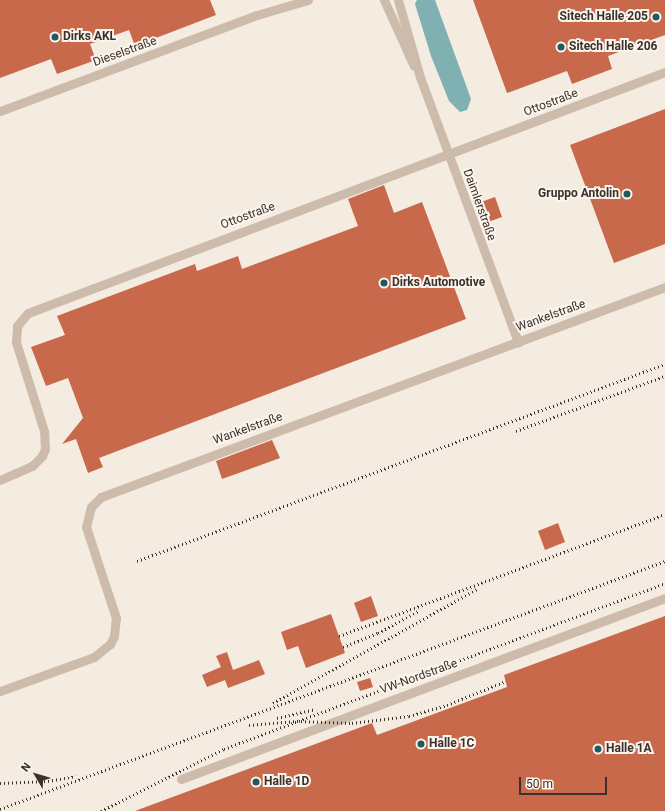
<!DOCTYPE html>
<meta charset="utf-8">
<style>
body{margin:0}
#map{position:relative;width:665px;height:811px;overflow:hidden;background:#f4ebe1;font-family:Roboto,sans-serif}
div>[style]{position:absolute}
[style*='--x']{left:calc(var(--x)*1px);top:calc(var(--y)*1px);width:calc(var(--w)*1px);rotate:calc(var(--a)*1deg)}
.water>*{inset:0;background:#7fb0b2}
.building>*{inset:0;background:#c8694b}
.street>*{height:9px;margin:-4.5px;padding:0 4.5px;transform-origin:4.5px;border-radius:4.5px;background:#cdbbac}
.rail>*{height:3px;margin-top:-1.5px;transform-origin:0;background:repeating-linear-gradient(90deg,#3b302b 0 1px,transparent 0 4px)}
.dots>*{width:11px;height:11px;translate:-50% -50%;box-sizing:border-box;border:2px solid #fbf5ee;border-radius:50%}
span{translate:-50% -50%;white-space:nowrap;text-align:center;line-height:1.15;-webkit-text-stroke:4px #fbf5ee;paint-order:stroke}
.poi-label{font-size:12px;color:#3b302b;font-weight:700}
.right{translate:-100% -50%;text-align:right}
.left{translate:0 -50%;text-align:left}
.street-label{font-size:12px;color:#3b302b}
.north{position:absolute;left:16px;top:755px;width:40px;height:40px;-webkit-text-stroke:3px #fbf5ee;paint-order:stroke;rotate:308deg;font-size:11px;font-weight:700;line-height:16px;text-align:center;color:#3b302b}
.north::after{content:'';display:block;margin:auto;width:14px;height:18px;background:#3b302b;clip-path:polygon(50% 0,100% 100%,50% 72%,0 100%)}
.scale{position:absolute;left:519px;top:777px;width:88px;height:18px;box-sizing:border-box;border:2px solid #3b302b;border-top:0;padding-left:5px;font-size:12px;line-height:14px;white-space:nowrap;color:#3b302b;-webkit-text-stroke:3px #fbf5ee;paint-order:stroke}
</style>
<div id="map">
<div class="water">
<div style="clip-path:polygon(417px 0,435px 0,471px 99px,467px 110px,460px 112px,449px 101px,431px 56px,415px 4px)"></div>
</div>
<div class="building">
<div style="clip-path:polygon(0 0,210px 0,216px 15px,135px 46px,129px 30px,90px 44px,96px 60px,57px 74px,51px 59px,0 78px)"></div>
<div style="clip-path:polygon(473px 0,665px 0,665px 35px,608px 56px,612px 69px,572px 84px,567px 71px,507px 93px)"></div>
<div style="clip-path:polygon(665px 109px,665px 244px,614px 263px,570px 145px)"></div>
<div style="clip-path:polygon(384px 185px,394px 213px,422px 202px,466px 319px,99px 458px,103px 467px,88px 473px,76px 439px,62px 444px,83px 418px,68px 378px,46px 386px,31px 347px,65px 335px,57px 316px,195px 264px,197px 271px,238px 256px,242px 269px,358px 226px,348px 199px)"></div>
<div style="clip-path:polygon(495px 197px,502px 217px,488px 222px,481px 202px)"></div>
<div style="clip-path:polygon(272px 440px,280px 458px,222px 479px,216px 461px)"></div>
<div style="clip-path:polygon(558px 523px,565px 542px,545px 550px,538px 531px)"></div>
<div style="clip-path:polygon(371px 596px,378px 616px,361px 622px,354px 603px)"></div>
<div style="clip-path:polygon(331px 614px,345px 653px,306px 668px,298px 646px,287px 650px,281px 632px)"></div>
<div style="clip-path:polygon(665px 616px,665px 811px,135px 811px,372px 723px,377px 735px,507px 687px,504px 675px)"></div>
<div style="clip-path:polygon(227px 652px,233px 670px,259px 660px,265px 674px,228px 688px,225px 680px,207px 687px,202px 675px,221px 667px,216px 656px)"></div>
<div style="clip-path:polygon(370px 678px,373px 687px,360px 691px,357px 682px)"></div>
</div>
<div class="street">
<div style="--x:384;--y:0;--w:72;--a:65.6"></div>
<div style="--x:398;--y:0;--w:80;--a:74.1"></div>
<div style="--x:420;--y:77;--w:283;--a:69.7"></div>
<div style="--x:0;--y:111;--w:274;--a:-20.5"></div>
<div style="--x:257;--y:15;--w:53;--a:-16.4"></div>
<div style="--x:0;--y:480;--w:35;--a:-24"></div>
<div style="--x:32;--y:466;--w:14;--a:-45"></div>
<div style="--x:42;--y:456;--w:8;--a:-67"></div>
<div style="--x:45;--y:449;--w:18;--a:-93"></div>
<div style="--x:44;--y:431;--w:93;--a:-107.5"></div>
<div style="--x:16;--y:342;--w:16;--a:-86"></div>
<div style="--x:17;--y:326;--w:17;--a:-50"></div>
<div style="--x:28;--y:313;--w:681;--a:-20.72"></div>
<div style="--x:0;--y:691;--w:100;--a:-19.9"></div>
<div style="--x:94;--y:657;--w:21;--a:-39"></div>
<div style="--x:110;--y:644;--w:9;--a:-63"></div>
<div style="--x:114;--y:636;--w:18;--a:-84"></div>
<div style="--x:116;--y:618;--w:96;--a:-108.2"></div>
<div style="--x:86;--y:527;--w:21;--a:-76"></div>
<div style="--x:91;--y:507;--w:14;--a:-45"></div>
<div style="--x:101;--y:497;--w:602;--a:-20.42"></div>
<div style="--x:181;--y:779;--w:517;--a:-20.5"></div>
</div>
<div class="rail">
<div style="--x:516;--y:431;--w:159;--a:-20.3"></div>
<div style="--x:137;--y:561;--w:564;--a:-20.46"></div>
<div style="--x:339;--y:636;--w:348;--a:-20.5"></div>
<div style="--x:343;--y:647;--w:38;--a:-22"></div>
<div style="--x:378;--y:633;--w:48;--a:-28.7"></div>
<div style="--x:273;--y:703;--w:234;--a:-29.2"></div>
<div style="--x:277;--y:718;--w:40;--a:-13"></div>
<div style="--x:249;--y:725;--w:48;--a:-4.8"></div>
<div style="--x:297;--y:721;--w:55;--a:2.1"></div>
<div style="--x:352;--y:723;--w:57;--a:-7"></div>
<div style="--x:409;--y:716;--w:40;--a:-16"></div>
<div style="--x:447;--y:705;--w:64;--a:-22.1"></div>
<div style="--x:0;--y:783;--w:48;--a:-2.4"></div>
<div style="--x:48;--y:781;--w:28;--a:-10"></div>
<div style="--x:0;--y:809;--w:710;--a:-20.45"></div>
<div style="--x:101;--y:811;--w:138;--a:-26.8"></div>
<div style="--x:224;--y:749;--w:471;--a:-20.6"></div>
</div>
<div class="dots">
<div style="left:656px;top:17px;background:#1f5a5e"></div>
<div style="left:55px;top:37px;background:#1f5a5e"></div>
<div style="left:561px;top:47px;background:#1f5a5e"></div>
<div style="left:627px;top:194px;background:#1f5a5e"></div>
<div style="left:384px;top:283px;background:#1f5a5e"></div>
<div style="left:421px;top:744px;background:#1f5a5e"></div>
<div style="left:598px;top:749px;background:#1f5a5e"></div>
<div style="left:256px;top:782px;background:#1f5a5e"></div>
</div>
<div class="poi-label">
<span class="right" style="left:648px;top:17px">Sitech Halle 205</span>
<span class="left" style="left:63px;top:37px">Dirks AKL</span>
<span class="left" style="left:569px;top:47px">Sitech Halle 206</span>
<span class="right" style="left:619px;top:194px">Gruppo Antolin</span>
<span class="left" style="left:392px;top:283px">Dirks Automotive</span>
<span class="left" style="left:429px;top:744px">Halle 1C</span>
<span class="left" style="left:606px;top:749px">Halle 1A</span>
<span class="left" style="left:264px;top:782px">Halle 1D</span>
</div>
<div class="street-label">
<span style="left:125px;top:52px;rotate:-20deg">Dieselstraße</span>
<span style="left:551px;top:103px;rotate:-21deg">Ottostraße</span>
<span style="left:479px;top:205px;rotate:70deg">Daimlerstraße</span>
<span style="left:248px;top:216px;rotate:-20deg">Ottostraße</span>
<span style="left:551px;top:316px;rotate:-20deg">Wankelstraße</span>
<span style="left:248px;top:429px;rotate:-20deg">Wankelstraße</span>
<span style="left:419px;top:677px;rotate:-20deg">VW-Nordstraße</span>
</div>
<div class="north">N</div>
<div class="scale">50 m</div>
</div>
